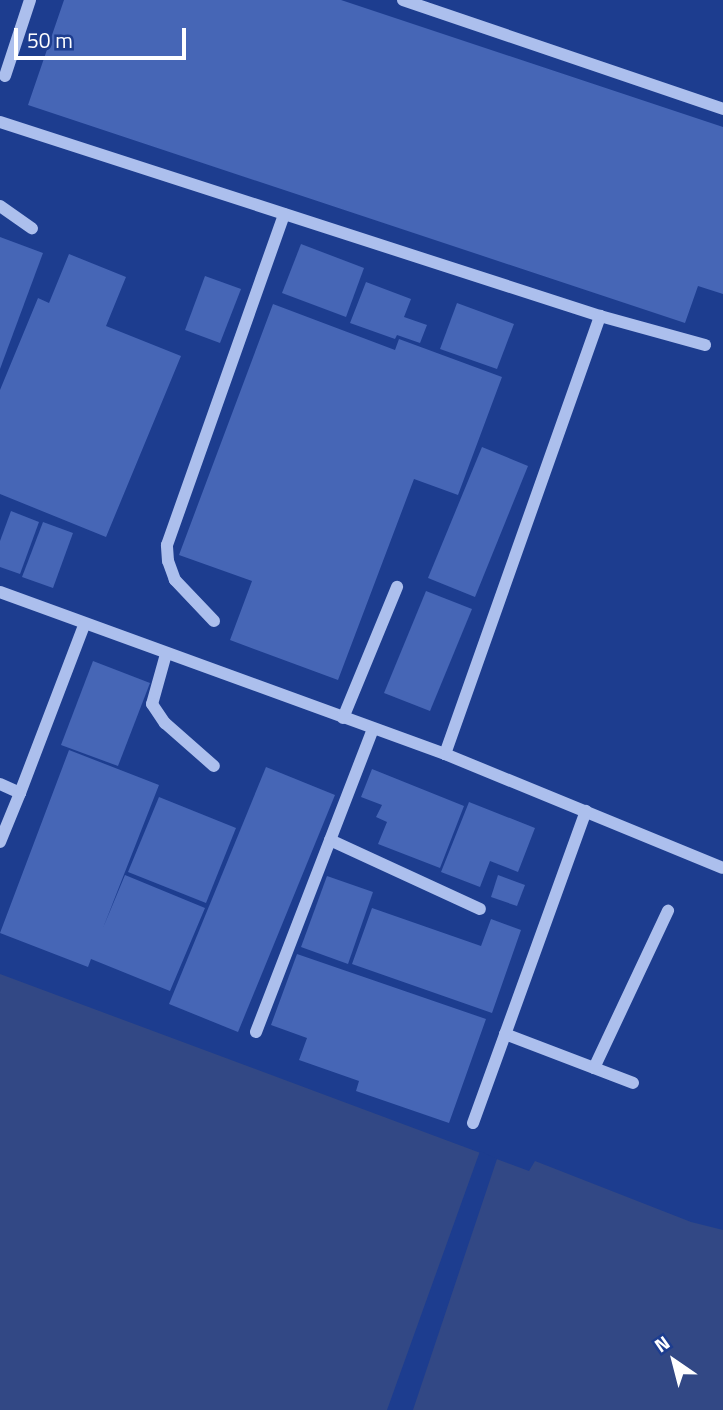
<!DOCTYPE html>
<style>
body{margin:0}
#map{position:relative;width:723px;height:1410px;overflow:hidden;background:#1d3d8f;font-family:"Titillium Web",sans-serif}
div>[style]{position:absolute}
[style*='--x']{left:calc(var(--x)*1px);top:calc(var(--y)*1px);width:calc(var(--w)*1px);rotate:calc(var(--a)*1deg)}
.water>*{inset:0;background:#324885}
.pier>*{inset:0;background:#1d3d8f}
.building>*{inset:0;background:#4666b6}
.minor>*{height:12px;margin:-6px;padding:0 6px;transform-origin:6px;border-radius:6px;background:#acbfed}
span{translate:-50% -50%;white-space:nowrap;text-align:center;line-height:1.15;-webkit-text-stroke:6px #1d3d8f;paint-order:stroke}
.north{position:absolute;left:639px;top:1326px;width:70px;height:70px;-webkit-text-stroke:5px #1d3d8f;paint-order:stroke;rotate:325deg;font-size:19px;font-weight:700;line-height:28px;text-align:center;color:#fff}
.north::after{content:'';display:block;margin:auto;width:24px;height:32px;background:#fff;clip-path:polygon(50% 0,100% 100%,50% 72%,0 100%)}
.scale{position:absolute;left:14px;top:28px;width:172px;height:32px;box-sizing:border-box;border:4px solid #fff;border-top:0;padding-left:9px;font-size:21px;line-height:24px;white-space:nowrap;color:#fff;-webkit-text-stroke:5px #1d3d8f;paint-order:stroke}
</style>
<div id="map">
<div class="water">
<div style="clip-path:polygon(0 974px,529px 1171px,535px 1161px,691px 1222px,723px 1230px,723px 1410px,0 1410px)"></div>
</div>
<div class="pier">
<div style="clip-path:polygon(480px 1151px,497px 1159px,413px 1410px,387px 1410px)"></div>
</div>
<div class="building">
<div style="clip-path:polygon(64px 0,341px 0,723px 127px,723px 294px,698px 286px,685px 323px,28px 105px)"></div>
<div style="clip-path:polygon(0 237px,43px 253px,0 369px)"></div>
<div style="clip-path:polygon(301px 244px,364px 268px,346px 317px,282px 293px)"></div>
<div style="clip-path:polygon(69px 254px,126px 277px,106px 326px,181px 356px,106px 537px,0 494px,0 390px,38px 298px,49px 303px)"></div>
<div style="clip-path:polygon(205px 276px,241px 289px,220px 343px,185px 330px)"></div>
<div style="clip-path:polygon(366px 282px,411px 299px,404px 317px,427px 325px,420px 343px,397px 335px,395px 339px,350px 323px)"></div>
<div style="clip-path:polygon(457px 303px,514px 324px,497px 369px,440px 349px)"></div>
<div style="clip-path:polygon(273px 304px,395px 350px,399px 339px,502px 377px,458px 495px,414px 479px,338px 680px,230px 640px,252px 581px,179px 555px)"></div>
<div style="clip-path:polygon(482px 447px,528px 466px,475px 597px,428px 578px)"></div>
<div style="clip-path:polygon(11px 511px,39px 522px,20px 574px,0 567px,0 541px)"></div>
<div style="clip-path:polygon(43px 522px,73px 533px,53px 588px,22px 577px)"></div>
<div style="clip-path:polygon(426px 591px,472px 609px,430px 711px,384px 693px)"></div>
<div style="clip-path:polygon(93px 661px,150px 683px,118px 766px,61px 745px)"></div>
<div style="clip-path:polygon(69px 750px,159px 785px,103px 928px,125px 875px,205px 908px,170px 991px,91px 959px,88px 967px,0 933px)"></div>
<div style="clip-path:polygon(266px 767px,335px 795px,238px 1032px,169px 1004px)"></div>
<div style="clip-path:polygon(372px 769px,464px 806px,440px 868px,378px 844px,387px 822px,376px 817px,382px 805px,361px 797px)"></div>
<div style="clip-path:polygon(159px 797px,236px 828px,206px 903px,128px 872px)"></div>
<div style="clip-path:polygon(469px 802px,535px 828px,518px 872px,490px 861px,480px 887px,441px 872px)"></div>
<div style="clip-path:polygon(498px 875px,525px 885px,517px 906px,491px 897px)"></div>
<div style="clip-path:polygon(327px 876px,373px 892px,348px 964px,301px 947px)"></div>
<div style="clip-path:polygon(372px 908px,481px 946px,491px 919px,521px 930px,492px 1013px,352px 964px)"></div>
<div style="clip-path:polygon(297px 954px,486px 1019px,449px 1123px,356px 1091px,359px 1081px,299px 1060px,307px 1038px,271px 1025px)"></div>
</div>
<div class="minor">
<div style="--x:403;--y:0;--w:338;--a:18.8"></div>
<div style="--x:5;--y:76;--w:80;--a:-71.8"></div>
<div style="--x:0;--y:122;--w:631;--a:17.92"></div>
<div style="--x:600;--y:316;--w:109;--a:15.4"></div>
<div style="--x:0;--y:206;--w:39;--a:35"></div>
<div style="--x:0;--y:592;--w:474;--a:20"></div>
<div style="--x:445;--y:754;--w:300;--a:22.3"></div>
<div style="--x:214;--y:621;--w:57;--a:-133.6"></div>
<div style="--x:175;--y:580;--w:20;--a:-110"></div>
<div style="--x:168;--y:561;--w:16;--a:-94"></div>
<div style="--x:167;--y:545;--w:351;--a:-70.5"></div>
<div style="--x:166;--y:654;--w:52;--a:105.6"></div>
<div style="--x:152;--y:704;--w:23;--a:56"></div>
<div style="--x:165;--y:723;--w:65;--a:41.3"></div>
<div style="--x:343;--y:718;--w:142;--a:-67.6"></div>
<div style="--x:445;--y:754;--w:465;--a:-70.5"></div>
<div style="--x:0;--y:784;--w:22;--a:24"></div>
<div style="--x:20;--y:793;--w:180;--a:-69.1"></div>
<div style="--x:330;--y:840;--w:165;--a:24.7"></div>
<div style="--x:0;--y:842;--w:53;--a:-67.8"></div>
<div style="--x:256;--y:1032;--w:325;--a:-68.9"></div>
<div style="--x:505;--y:1034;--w:137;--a:20.9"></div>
<div style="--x:594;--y:1068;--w:174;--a:-64.8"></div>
<div style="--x:473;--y:1123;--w:332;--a:-70.1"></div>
</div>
<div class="north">N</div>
<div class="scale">50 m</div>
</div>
